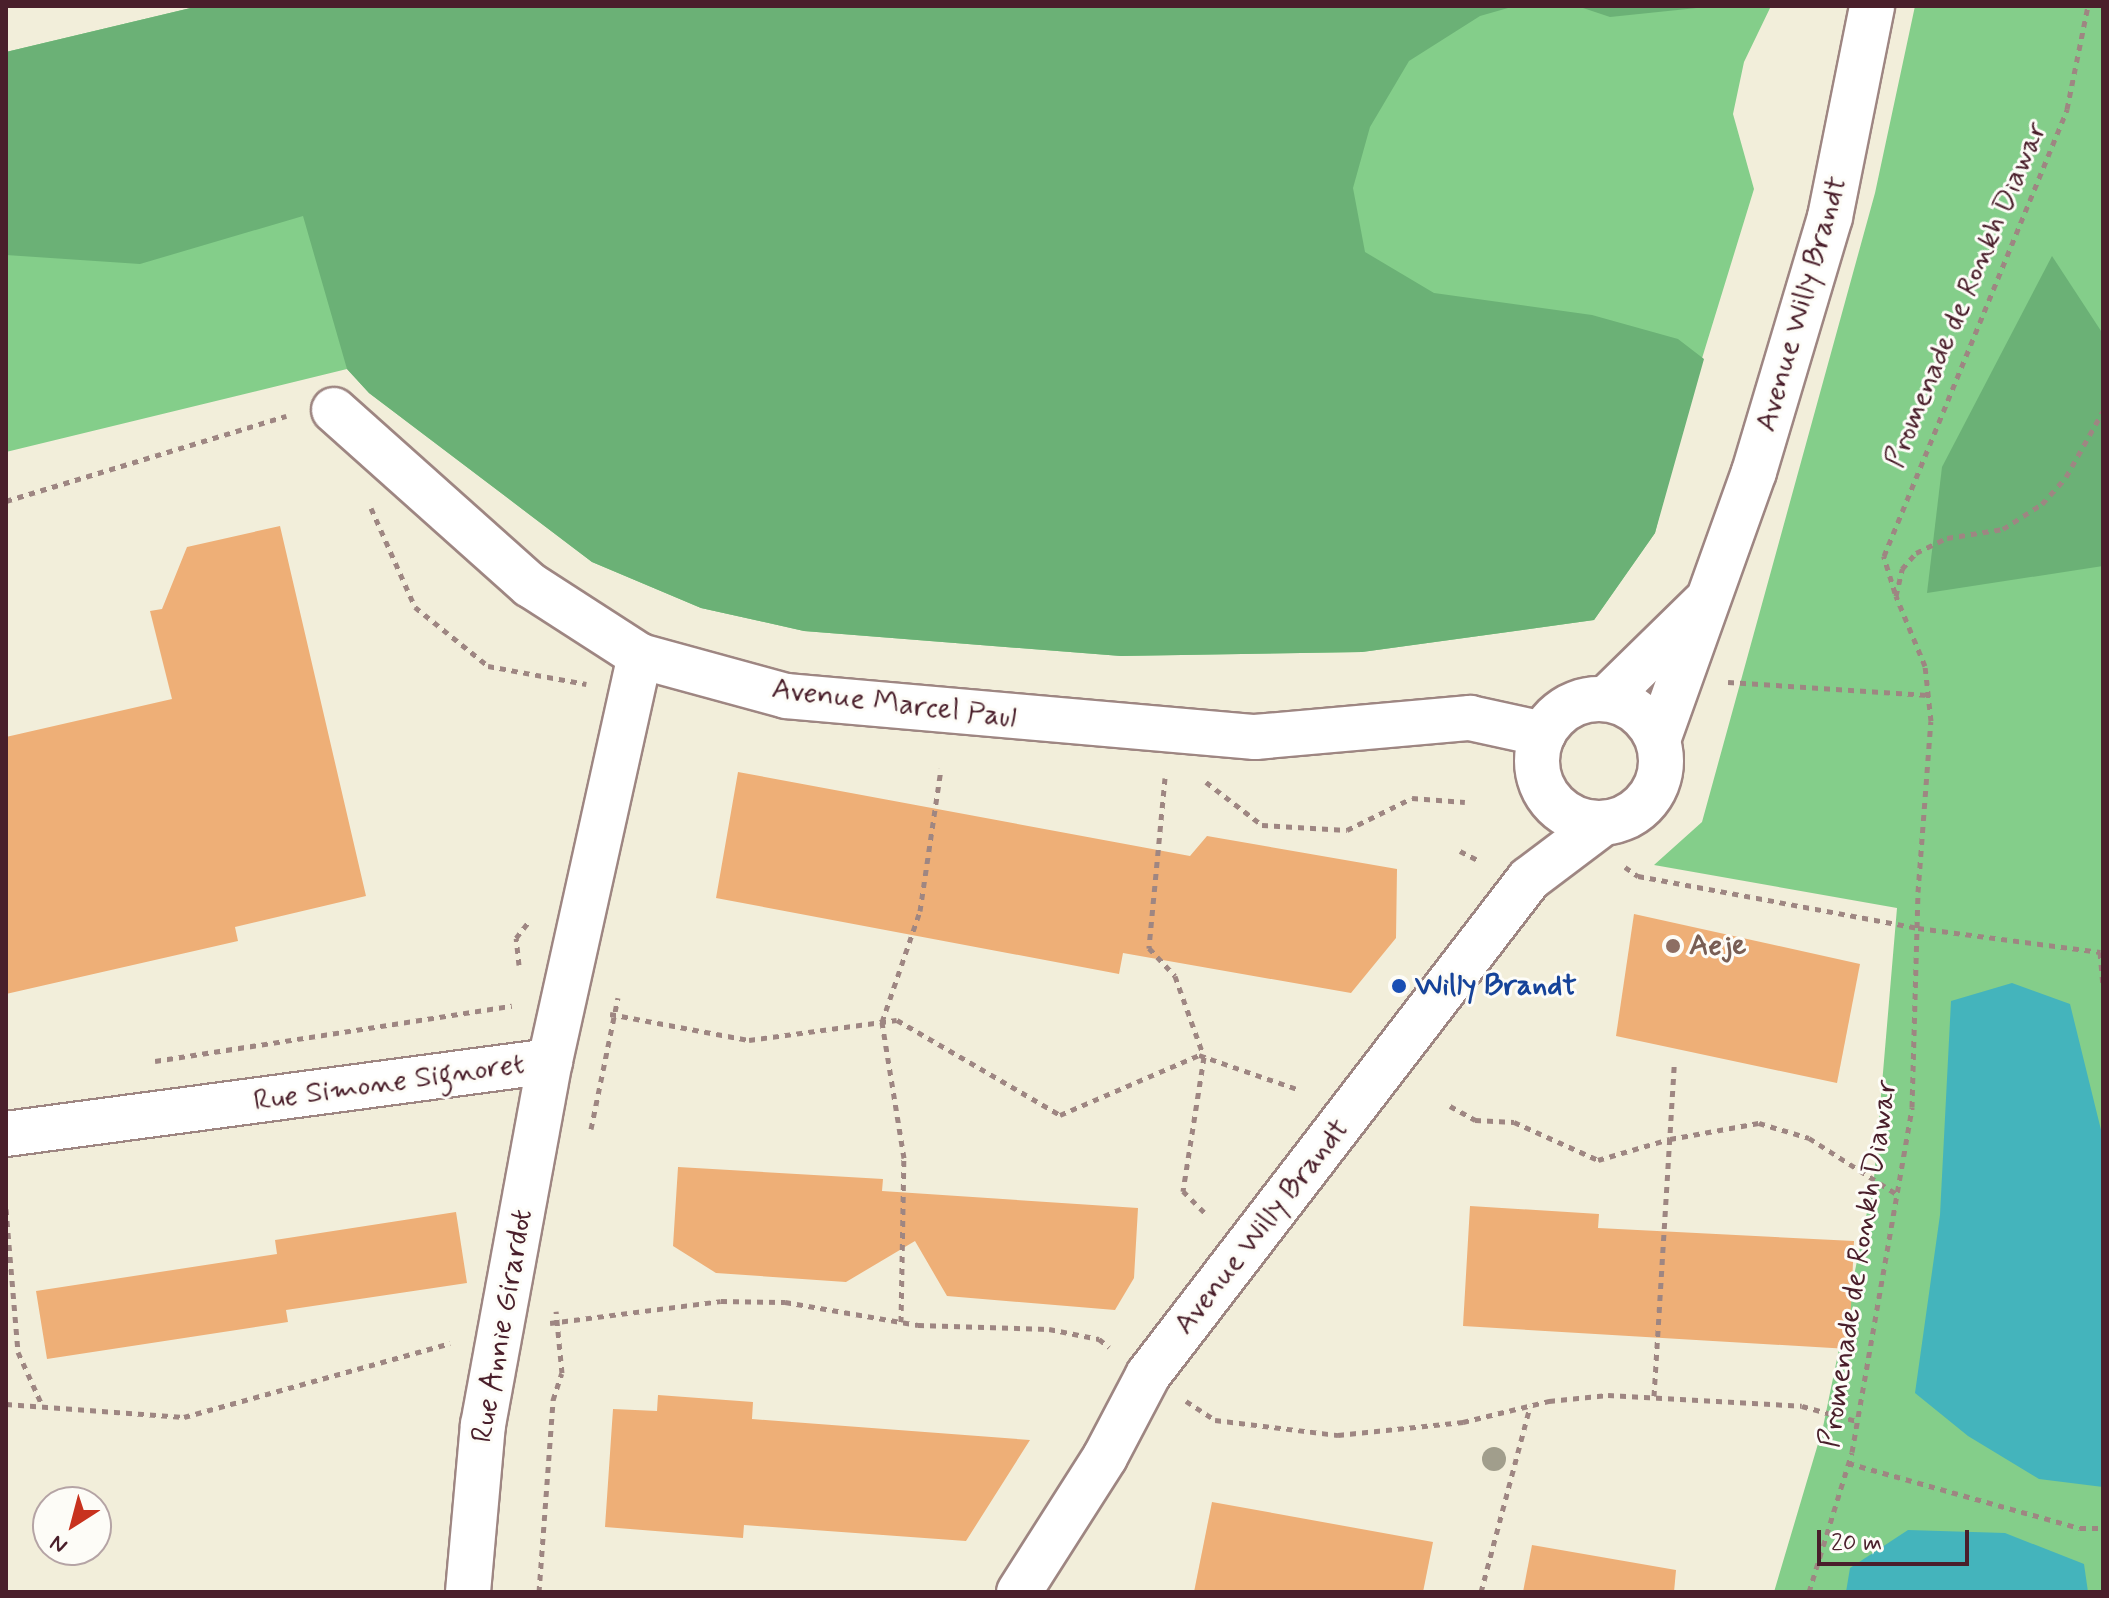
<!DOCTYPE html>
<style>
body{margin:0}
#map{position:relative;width:2109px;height:1598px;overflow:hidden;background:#f2eeda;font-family:Mynerve,sans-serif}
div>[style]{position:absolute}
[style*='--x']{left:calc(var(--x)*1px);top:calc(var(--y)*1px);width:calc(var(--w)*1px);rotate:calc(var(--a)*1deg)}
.green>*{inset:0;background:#84ce8a}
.forest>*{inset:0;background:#6bb176}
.water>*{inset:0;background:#44b4bc}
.building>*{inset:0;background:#eeaf77}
.path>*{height:5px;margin-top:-2.5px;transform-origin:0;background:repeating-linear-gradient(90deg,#9e8682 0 6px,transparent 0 12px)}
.roads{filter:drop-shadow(2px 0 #9e8682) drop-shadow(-2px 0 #9e8682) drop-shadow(0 2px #9e8682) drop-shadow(0 -2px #9e8682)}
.street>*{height:44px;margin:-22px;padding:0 22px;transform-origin:22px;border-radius:22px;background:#fff}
.street>.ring{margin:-22px;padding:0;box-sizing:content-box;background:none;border:44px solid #fff;border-radius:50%}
.trees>*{width:24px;height:24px;margin:-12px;border-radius:50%;background:#a19e8c}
.dots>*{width:22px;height:22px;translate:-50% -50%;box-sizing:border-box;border:4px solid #fdfcf7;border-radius:50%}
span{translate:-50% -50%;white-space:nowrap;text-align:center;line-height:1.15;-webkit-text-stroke:6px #fdfcf7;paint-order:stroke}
.street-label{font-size:30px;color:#4a1f2b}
.education-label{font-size:30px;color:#785e54;font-weight:700}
.left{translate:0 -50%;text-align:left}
.transit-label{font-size:30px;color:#164399;font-weight:700}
.frame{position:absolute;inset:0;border:8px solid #4a1f2b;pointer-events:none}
.north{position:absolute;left:32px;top:1486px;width:80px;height:80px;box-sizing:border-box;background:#fdfcf7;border:2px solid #b5a4a5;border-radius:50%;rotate:216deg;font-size:22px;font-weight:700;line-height:32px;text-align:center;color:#4a1f2b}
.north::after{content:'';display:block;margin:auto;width:28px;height:36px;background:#c8321e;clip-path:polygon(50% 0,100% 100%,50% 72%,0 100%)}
.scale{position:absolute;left:1817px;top:1530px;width:152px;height:36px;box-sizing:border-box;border:4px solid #4a1f2b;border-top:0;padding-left:10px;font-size:24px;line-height:28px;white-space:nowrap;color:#4a1f2b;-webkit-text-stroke:6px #fdfcf7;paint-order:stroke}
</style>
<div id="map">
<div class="green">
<div style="clip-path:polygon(199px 6px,1771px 6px,1744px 62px,1733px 114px,1754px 189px,1680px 430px,1655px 533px,1594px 620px,1362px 652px,1121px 656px,804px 631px,701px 608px,592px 562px,369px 393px,347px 369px,6px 452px,6px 52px)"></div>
<div style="clip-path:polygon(1915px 6px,2103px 6px,2103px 1592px,1774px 1592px,1823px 1427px,1874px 1178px,1897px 908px,1654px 865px,1702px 822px,1875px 193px)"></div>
</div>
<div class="forest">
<div style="clip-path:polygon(199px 6px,1515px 6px,1480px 16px,1409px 61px,1370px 127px,1353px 188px,1365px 252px,1434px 293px,1592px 315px,1678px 339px,1704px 359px,1655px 533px,1594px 620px,1362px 652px,1121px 656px,804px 631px,701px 608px,592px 562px,369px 393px,347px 369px,303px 216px,140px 264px,6px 255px,6px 52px)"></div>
<div style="clip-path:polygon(1577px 6px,1716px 6px,1610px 17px)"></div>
<div style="clip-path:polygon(2052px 256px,2103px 334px,2103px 566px,1927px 593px,1942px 467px)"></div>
</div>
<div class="water">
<div style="clip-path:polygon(2012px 983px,2070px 1004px,2103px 1138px,2103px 1487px,2039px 1479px,1968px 1436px,1915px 1393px,1940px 1215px,1951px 1001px)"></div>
<div style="clip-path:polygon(1908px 1530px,2005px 1533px,2084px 1564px,2088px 1592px,1846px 1592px,1850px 1568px)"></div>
</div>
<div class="building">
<div style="clip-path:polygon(280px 526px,366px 896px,235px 927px,238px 941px,6px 994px,6px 737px,172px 699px,150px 611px,162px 609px,187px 547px)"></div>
<div style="clip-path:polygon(738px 772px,1190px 856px,1207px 836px,1397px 869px,1396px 938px,1351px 993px,1123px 953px,1119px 974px,716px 898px)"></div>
<div style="clip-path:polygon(1634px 914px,1860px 964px,1837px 1083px,1616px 1036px)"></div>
<div style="clip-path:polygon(678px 1167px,883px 1179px,882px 1191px,1138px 1208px,1134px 1278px,1115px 1310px,947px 1296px,915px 1241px,846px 1282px,716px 1273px,673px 1246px)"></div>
<div style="clip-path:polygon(1470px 1206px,1599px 1214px,1598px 1228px,1854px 1241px,1849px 1349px,1463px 1326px)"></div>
<div style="clip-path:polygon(456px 1212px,467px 1283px,286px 1310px,288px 1322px,47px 1359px,36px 1291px,277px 1254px,275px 1240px)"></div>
<div style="clip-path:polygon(658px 1395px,753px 1402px,752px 1419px,1030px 1440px,966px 1541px,744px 1525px,743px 1538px,605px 1527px,613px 1409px,657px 1411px)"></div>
<div style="clip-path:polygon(1212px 1502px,1433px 1542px,1423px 1592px,1194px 1592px)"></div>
<div style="clip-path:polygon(1532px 1545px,1676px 1570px,1674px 1592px,1523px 1592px)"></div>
</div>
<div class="path">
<div style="--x:6;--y:501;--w:293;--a:-16.9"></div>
<div style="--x:371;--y:508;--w:108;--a:66"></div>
<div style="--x:415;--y:607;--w:94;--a:38.9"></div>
<div style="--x:488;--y:666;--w:100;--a:10.4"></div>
<div style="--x:1895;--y:593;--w:39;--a:-107"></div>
<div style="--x:1884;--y:556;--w:483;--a:-67.7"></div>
<div style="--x:2067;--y:109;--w:105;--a:-78.5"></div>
<div style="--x:1728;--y:682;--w:200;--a:3.7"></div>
<div style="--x:1165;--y:778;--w:171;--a:95.4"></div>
<div style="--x:1149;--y:948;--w:38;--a:47"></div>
<div style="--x:1175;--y:976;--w:86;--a:70.3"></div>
<div style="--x:1204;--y:1057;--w:136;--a:98.9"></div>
<div style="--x:1183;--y:1191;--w:35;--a:45"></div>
<div style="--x:1206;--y:782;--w:71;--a:37.5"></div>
<div style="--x:1262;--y:825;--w:85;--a:3.4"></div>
<div style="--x:1347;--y:830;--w:72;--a:-26.2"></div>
<div style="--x:1412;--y:798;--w:53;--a:4.3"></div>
<div style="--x:1460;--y:851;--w:22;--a:27"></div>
<div style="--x:1625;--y:867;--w:16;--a:35"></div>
<div style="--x:1638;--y:876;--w:285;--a:10.5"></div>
<div style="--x:1918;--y:928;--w:184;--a:7.5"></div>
<div style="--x:2100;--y:952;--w:35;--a:85"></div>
<div style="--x:519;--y:965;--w:27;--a:-96"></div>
<div style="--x:516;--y:938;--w:23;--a:-52"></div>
<div style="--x:610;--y:1014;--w:141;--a:10.6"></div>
<div style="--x:749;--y:1040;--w:149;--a:-7.7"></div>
<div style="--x:897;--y:1020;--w:189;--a:30.2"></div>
<div style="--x:1060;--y:1115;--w:151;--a:-23.3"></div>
<div style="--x:1199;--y:1055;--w:107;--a:19.1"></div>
<div style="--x:155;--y:1061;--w:361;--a:-8.8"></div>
<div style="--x:1450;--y:1106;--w:29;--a:29"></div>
<div style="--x:1475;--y:1120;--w:39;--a:3"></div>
<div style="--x:1514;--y:1122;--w:92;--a:24.3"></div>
<div style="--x:1598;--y:1160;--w:75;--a:-16.3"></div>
<div style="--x:1670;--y:1139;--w:90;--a:-10.2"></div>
<div style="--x:1759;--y:1123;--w:52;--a:16.7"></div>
<div style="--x:1809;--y:1138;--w:106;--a:32.6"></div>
<div style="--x:591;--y:1129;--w:134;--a:-78.4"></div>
<div style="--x:6;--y:1209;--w:144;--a:85.2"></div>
<div style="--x:18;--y:1352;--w:60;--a:65.6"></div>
<div style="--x:901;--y:1322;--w:164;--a:-89"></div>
<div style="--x:904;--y:1158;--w:138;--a:-99.2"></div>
<div style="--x:882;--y:1022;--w:117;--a:-71.1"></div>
<div style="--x:920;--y:911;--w:144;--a:-81.6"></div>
<div style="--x:550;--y:1323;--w:172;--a:-7.3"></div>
<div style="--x:721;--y:1301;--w:64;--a:0.9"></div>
<div style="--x:785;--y:1302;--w:135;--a:9.8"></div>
<div style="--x:918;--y:1325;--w:131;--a:1.7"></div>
<div style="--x:1049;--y:1329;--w:51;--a:11.3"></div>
<div style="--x:1099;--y:1339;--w:13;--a:39"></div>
<div style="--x:1654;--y:1396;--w:332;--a:-86.5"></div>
<div style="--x:1186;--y:1401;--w:35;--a:33"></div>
<div style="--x:1215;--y:1420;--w:124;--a:7"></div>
<div style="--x:1338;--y:1435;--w:126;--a:-5.9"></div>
<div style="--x:1463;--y:1422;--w:89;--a:-13.7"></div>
<div style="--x:1549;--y:1401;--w:59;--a:-5.8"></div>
<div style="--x:1608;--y:1395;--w:194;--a:3.2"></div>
<div style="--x:1802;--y:1406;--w:57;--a:15.3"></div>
<div style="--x:6;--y:1404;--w:178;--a:4.2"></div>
<div style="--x:184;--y:1417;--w:276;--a:-15.5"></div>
<div style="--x:1848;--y:1463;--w:241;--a:15.7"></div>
<div style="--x:2080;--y:1528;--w:23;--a:0"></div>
<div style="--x:539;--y:1592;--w:193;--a:-85.8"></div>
<div style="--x:553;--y:1400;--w:28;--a:-72"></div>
<div style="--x:562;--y:1373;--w:62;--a:-95.5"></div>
<div style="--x:1481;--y:1592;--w:192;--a:-75.2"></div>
<div style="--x:1809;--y:1592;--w:146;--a:-72.9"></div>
<div style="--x:1852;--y:1452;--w:350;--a:-80.1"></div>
<div style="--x:1912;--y:1107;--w:215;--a:-88.4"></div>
<div style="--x:1918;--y:892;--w:171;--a:-85.7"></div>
<div style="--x:1931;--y:721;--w:55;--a:-96.2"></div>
<div style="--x:1925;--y:666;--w:76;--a:-112.5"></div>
<div style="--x:1896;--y:596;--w:28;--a:-77"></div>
<div style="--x:1902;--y:569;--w:21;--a:-49"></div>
<div style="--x:1916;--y:553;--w:34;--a:-26"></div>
<div style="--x:1947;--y:538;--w:57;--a:-9.1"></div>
<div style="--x:2003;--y:529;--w:46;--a:-32.7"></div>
<div style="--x:2042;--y:504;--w:36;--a:-48"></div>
<div style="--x:2066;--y:477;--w:76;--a:-60.7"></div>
</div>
<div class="roads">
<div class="street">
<div style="--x:334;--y:410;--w:263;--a:41.8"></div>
<div style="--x:530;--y:585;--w:131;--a:32.8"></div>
<div style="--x:640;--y:656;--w:151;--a:15.3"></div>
<div style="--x:786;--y:696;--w:471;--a:5"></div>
<div style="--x:1255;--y:737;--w:216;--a:-5.1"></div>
<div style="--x:1470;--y:718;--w:75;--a:12.4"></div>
<div style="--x:1606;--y:699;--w:137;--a:-44.4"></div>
<div class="ring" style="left:1537px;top:699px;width:80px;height:80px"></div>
<div style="--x:1658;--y:740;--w:285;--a:-70.3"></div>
<div style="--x:1754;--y:472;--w:266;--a:-73.4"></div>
<div style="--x:1830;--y:217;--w:215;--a:-78.7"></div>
<div style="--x:6;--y:1134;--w:549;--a:-7.64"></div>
<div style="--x:468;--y:1592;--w:168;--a:-84.9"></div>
<div style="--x:483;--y:1425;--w:370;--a:-79.6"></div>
<div style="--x:550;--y:1061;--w:415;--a:-77.5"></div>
<div style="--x:1019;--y:1592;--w:160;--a:-57.5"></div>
<div style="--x:1105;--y:1457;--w:93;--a:-62.3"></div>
<div style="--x:1148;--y:1375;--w:625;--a:-52.47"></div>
<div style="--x:1529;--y:879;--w:91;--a:-37"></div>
</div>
</div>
<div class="trees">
<div style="left:1494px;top:1459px"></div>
</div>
<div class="dots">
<div style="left:1673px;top:946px;background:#8d6e63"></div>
<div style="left:1399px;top:986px;background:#1a4fb4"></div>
</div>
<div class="street-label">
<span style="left:1966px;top:295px;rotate:-67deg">Promenade de Ronkh Diawar</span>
<span style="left:1802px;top:304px;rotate:-74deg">Avenue Willy Brandt</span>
<span style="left:894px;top:704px;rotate:7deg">Avenue Marcel Paul</span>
<span style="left:389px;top:1083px;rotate:-8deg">Rue Simone Signoret</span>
<span style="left:1262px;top:1227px;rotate:-52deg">Avenue Willy Brandt</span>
<span style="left:1859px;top:1264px;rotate:-81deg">Promenade de Ronkh Diawar</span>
<span style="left:503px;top:1326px;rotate:-80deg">Rue Annie Girardot</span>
</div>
<div class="education-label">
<span class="left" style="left:1689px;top:946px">Aeje</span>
</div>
<div class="transit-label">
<span class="left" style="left:1415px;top:986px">Willy Brandt</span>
</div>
<div class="frame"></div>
<div class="north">N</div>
<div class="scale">20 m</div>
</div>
